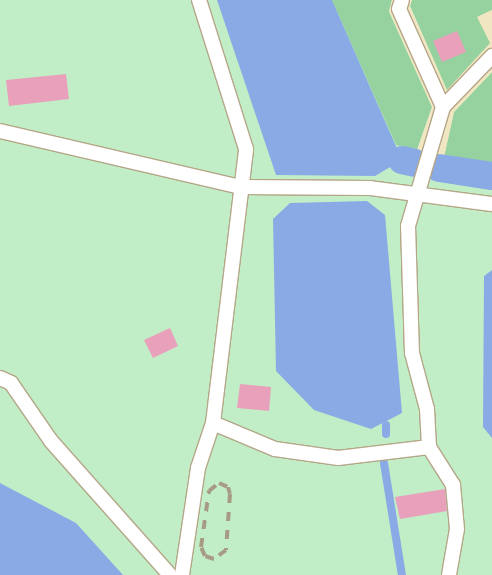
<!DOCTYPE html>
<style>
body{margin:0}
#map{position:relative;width:492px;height:575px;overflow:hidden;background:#feeecf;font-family:"Titillium Web",sans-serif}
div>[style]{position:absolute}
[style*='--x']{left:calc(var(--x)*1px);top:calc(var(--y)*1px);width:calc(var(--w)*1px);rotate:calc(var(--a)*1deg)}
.green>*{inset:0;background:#c1eec7}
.forest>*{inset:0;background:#96d29f}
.sand>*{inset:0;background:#f0e6c1}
.water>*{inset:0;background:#8aaae5}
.stream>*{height:8px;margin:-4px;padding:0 4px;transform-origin:4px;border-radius:4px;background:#8aaae5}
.canal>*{height:28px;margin:-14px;padding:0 14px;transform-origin:14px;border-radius:14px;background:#8aaae5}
.building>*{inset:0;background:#e9a0bb}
.roads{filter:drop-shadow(1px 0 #b5a688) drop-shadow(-1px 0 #b5a688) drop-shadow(0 1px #b5a688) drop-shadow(0 -1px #b5a688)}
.service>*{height:14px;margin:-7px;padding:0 7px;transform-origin:7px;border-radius:7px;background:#fff}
.rail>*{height:4px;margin-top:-2px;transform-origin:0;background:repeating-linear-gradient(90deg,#a79b84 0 9px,transparent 0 18px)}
span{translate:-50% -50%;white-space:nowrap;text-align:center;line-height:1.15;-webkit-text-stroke:5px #feeecf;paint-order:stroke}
</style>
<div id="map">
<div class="green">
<div style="clip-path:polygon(0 0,492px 0,492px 575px,0 575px)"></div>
</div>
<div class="forest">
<div style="clip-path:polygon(332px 0,392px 0,389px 12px,432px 107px,417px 150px,396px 145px)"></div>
<div style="clip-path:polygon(412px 0,492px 0,492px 10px,478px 17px,491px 43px,447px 91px,410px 6px)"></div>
<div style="clip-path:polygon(492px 72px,492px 163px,444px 157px,454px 112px)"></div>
</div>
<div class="sand">
<div style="clip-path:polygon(392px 0,412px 0,410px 6px,447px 90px,490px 43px,477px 17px,492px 10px,492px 72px,454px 112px,444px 157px,417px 150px,432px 107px,389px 11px)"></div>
</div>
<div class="water">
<div style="clip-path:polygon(217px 0,332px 0,402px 160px,375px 176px,276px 175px)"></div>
<div style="clip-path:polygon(367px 201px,385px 215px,402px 413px,371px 429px,314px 410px,276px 371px,273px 219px,290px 203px)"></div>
<div style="clip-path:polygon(492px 270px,492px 438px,483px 427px,484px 276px)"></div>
<div style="clip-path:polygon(0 483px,76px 523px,123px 575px,0 575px)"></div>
</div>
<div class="stream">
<div style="--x:386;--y:425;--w:9;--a:90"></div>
<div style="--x:384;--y:463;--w:113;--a:80.9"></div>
</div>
<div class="canal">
<div style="--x:402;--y:160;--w:13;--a:13"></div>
<div style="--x:439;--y:168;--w:54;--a:8.6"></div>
</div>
<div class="building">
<div style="clip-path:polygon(457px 31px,466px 52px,442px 62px,433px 41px)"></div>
<div style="clip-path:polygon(66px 74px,69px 99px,9px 106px,6px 80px)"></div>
<div style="clip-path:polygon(170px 328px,178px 346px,153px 358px,144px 340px)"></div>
<div style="clip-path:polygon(240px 384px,271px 387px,269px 411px,237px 408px)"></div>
<div style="clip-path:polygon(445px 489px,447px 511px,400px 519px,395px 497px)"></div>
</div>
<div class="roads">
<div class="service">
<div style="--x:402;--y:0;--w:9;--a:108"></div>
<div style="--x:399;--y:9;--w:107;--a:65.8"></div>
<div style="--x:443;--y:107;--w:71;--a:-46.1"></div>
<div style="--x:0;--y:131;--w:247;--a:13.1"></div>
<div style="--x:241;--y:187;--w:129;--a:0.4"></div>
<div style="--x:370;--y:188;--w:123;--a:7.5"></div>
<div style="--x:0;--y:378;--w:12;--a:24"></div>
<div style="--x:11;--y:383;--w:70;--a:55.4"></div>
<div style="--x:51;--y:441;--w:179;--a:48.4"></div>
<div style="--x:213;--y:423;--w:67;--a:22.8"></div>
<div style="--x:275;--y:449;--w:64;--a:8.1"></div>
<div style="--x:338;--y:458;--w:92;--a:-6.9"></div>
<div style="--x:429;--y:447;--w:45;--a:57.7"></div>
<div style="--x:453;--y:485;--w:44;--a:84.8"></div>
<div style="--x:457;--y:529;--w:47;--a:99.9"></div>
<div style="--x:429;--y:447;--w:38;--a:-93"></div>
<div style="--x:427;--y:409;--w:58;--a:-105"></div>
<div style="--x:412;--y:353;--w:127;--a:-91.8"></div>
<div style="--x:408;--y:226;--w:124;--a:-73.6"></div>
<div style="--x:182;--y:575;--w:108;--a:-81.5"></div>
<div style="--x:198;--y:468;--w:47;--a:-71.6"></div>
<div style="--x:213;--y:423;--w:276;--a:-83.1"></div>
<div style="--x:246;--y:149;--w:156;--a:-107.5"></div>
</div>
</div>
<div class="rail">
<div style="--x:219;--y:483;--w:10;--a:24"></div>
<div style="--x:228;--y:487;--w:7;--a:74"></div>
<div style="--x:230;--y:494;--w:56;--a:94.1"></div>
<div style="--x:226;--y:550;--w:15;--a:143"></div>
<div style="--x:214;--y:559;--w:9;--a:-162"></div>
<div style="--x:205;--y:556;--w:10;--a:-114"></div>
<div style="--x:201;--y:547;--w:57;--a:-81.9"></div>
<div style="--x:209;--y:491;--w:13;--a:-39"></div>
</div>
</div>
